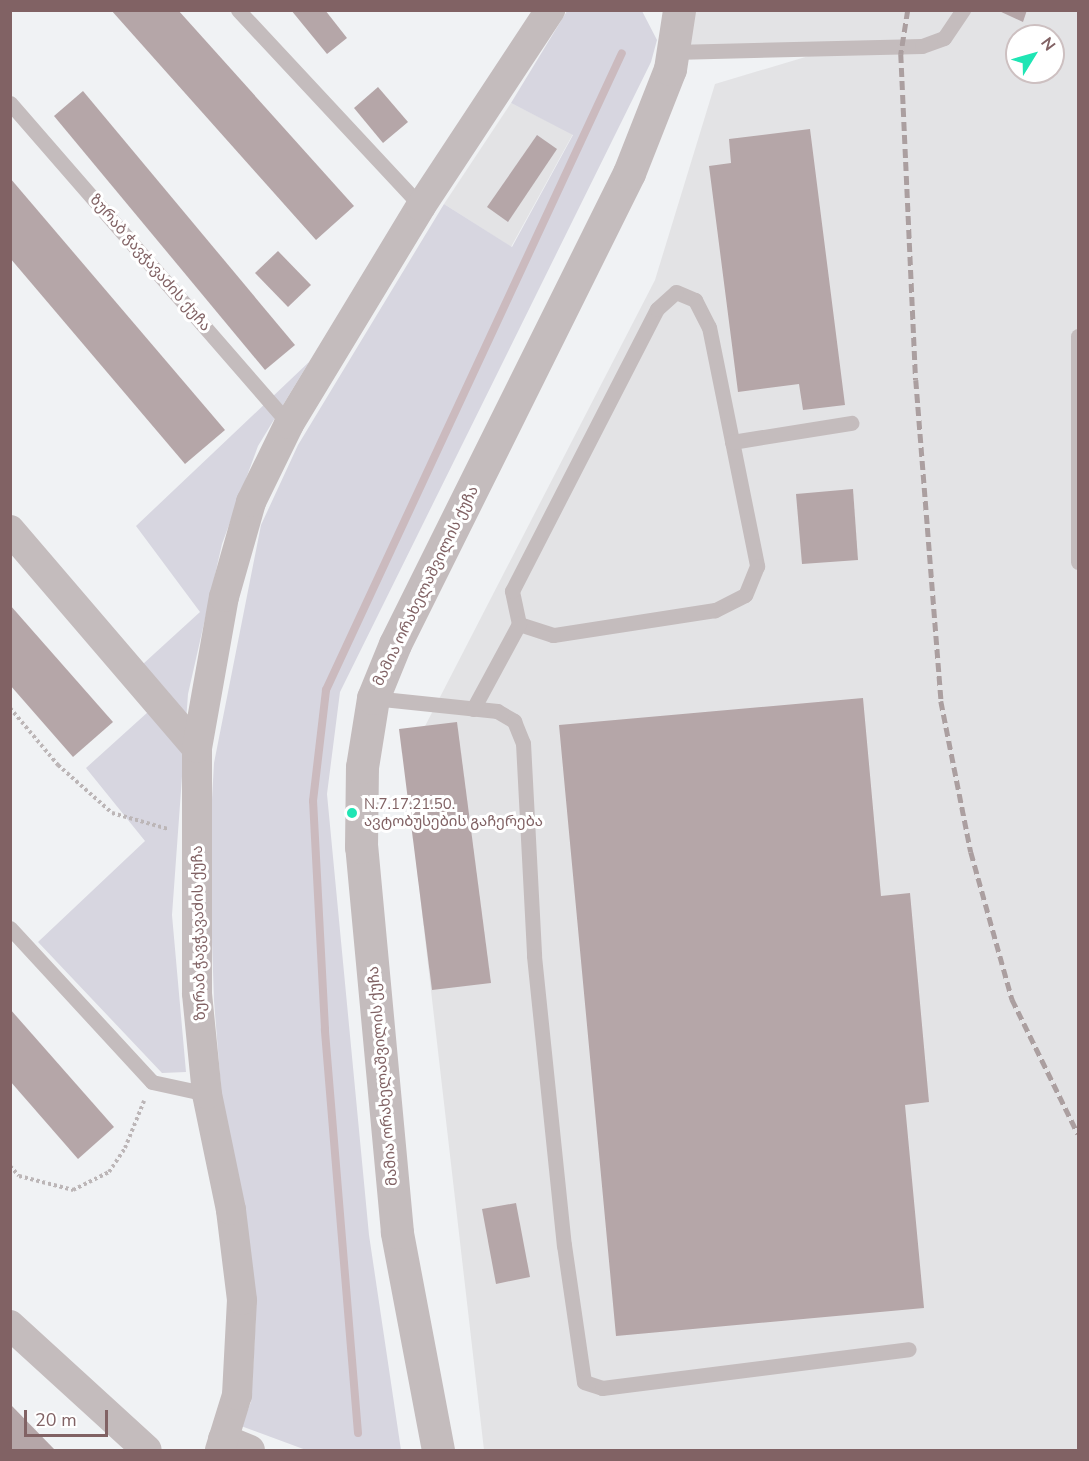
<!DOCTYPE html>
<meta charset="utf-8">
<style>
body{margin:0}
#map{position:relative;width:1089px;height:1461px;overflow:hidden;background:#f0f2f4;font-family:"Nunito Sans","Noto Sans Georgian",sans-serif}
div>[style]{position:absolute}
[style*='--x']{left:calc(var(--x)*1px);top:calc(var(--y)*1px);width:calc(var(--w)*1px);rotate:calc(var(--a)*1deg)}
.built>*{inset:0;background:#e3e3e5}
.green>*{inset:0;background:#d7d6e0}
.stream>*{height:8px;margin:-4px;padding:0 4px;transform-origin:4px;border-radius:4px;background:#cbbabe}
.building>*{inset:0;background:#b5a6a8}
.path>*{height:4px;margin-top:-2px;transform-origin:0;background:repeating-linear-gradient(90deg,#bcb6b7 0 3px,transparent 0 6px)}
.service>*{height:15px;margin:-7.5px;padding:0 7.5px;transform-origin:7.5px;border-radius:7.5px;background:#c4bcbd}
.minor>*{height:30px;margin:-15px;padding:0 15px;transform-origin:15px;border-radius:15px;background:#c4bcbd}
.tertiary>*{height:33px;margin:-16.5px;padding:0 16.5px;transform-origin:16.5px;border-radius:16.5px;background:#c4bcbd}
.rail>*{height:4.5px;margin-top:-2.25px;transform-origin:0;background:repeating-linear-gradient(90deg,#ab9fa0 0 9px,transparent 0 13.5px)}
.dots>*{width:16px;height:16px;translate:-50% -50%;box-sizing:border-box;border:3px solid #fff;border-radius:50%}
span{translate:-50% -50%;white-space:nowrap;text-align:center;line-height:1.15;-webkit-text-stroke:6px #fff;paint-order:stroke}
.street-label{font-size:15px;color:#816264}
.poi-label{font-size:15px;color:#816264}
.left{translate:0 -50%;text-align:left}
.frame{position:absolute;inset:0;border:12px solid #816264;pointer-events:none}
.north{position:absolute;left:1005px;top:24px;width:60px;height:60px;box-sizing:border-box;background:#fff;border:2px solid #cdc0c1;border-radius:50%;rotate:53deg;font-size:16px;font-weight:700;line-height:24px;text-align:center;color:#816264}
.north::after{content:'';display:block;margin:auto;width:21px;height:27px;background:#1fe5b4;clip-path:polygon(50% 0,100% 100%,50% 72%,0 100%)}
.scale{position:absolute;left:24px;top:1410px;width:84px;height:27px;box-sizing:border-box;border:3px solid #816264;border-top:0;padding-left:8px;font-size:18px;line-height:21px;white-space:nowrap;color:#816264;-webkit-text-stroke:4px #fff;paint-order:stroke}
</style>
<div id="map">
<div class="built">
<div style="clip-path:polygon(evenodd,679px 11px,1078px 11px,1078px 1450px,484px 1450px,405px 765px,655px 280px,715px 84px,832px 49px,673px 52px,679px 11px,1017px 36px,1053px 36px,1053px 72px,1017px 72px,1017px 36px)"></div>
<div style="clip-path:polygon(511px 103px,573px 134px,511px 247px,444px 204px)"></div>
</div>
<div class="green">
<div style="clip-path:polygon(567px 11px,642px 11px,657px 40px,651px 62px,340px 692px,327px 794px,369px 1235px,401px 1450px,306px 1450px,241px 1426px,251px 1402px,256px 1314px,223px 1113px,214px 1001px,209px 853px,214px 763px,261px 525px,298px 445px,444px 204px,512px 247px,573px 135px,511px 103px)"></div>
<div style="clip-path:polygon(309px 362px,258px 446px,222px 544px,188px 694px,172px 915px,186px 1072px,162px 1073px,38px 942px,145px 841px,86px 768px,169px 693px,143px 664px,200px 612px,136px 526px)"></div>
</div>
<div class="stream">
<div style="--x:358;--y:1433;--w:405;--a:-94.7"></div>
<div style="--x:325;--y:1029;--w:228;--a:-93"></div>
<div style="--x:313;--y:801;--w:112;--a:-83.3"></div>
<div style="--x:326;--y:690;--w:702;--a:-65.08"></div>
</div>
<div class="building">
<div style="clip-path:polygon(111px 10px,178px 10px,354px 206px,316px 240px)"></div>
<div style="clip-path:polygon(291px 10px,325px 10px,347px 38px,327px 54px)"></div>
<div style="clip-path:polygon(997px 10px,1027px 10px,1023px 22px)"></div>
<div style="clip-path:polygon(378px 87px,408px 122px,383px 143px,354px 108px)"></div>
<div style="clip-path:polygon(83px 91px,295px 345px,265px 370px,54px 116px)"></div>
<div style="clip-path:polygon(810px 129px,845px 405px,803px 410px,799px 384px,738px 392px,709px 166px,731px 163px,729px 139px)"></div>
<div style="clip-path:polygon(537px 135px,557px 149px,508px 222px,487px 207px)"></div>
<div style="clip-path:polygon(10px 178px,225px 430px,185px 464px,10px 258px)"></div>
<div style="clip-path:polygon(278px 251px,311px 285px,288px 307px,255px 273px)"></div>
<div style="clip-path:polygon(853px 489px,858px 560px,802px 564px,796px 494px)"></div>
<div style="clip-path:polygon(10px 605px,113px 722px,73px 757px,10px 685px)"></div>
<div style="clip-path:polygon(863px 698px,881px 896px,910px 893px,929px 1102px,905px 1105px,924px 1308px,616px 1336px,559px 725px)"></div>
<div style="clip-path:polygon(457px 722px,491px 983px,432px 990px,399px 729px)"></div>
<div style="clip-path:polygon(10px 1009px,114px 1127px,78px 1159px,10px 1081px)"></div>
<div style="clip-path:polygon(516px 1203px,530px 1277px,496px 1284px,482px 1209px)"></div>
<div style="clip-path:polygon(10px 1404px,55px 1450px,10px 1450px)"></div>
</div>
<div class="path">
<div style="--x:10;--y:708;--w:75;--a:49.9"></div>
<div style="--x:58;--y:765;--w:72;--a:41.6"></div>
<div style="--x:112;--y:813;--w:58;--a:15.9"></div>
<div style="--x:10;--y:1166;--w:13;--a:48"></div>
<div style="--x:19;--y:1176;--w:56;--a:14.5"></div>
<div style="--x:73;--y:1190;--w:40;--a:-26.6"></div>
<div style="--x:109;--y:1172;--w:29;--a:-56"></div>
<div style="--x:125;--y:1148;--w:51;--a:-68"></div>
</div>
<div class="service">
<div style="--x:238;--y:10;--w:268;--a:47"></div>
<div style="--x:673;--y:52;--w:249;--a:-1.4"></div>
<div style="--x:922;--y:46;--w:23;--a:-20"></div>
<div style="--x:944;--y:38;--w:34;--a:-56"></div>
<div style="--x:10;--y:103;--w:425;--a:49"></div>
<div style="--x:676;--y:292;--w:21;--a:23"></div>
<div style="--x:695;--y:300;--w:30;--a:63"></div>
<div style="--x:709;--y:327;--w:244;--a:78.6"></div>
<div style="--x:757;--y:566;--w:31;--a:112"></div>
<div style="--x:745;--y:595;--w:34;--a:153"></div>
<div style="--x:715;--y:610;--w:164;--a:171.2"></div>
<div style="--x:553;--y:635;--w:36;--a:-162"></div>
<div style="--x:519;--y:624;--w:34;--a:-102"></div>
<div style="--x:512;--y:591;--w:317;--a:-62.8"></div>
<div style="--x:657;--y:309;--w:25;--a:-42"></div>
<div style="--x:1078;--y:336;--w:226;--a:90"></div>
<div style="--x:732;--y:442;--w:121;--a:-9.1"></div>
<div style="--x:373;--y:698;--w:125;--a:6"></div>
<div style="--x:497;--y:711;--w:20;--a:30"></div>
<div style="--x:514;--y:721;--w:24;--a:68"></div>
<div style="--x:523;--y:743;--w:213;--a:87"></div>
<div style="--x:534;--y:956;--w:291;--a:84.1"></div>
<div style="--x:564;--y:1245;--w:138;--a:81.7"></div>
<div style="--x:584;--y:1382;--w:19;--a:18"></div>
<div style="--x:602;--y:1388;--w:309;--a:-7.2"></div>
<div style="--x:473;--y:709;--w:97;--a:-61.6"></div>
<div style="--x:10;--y:928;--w:209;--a:47.3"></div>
<div style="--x:152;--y:1082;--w:56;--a:12.3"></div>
</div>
<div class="minor">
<div style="--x:10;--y:530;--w:287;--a:49.4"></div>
<div style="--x:10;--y:1325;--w:185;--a:42.4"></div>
<div style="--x:223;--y:1439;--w:29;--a:22"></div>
<div style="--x:220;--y:1450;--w:58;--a:-72.8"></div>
<div style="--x:237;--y:1395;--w:95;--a:-87"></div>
<div style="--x:242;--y:1300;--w:91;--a:-97"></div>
<div style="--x:231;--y:1210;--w:118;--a:-101.7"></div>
<div style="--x:207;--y:1094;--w:101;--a:-95.7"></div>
<div style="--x:197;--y:993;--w:245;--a:-90"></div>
<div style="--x:197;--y:748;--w:153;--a:-79.9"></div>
<div style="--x:224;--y:597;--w:99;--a:-74.1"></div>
<div style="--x:251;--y:502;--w:87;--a:-64"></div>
<div style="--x:289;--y:424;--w:255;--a:-58.8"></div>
<div style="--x:421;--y:206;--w:235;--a:-56.6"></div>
</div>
<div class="tertiary">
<div style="--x:438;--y:1450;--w:222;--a:-100.7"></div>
<div style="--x:397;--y:1232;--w:387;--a:-95.3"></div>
<div style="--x:361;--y:847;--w:80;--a:-89.3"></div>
<div style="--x:362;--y:767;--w:70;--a:-80.9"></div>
<div style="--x:373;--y:698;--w:58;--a:-67.8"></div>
<div style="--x:395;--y:644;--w:526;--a:-63.58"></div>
<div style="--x:629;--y:173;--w:112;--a:-68.5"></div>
<div style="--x:670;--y:69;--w:60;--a:-81.3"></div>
</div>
<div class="rail">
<div style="--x:908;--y:10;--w:45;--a:99"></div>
<div style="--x:901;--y:54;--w:326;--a:87.4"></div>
<div style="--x:916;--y:380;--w:322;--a:85.5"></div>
<div style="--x:941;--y:701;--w:154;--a:78.8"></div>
<div style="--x:971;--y:852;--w:153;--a:74.4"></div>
<div style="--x:1012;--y:999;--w:150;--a:63.9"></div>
</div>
<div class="dots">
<div style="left:352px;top:813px;background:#1fe5b4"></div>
</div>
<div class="street-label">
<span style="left:150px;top:263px;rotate:49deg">ზურაბ ჭავჭავაძის ქუჩა</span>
<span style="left:426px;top:586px;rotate:-64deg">მამია ორახელაშვილის ქუჩა</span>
<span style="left:199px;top:933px;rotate:-91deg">ზურაბ ჭავჭავაძის ქუჩა</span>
<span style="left:383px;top:1076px;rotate:-95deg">მამია ორახელაშვილის ქუჩა</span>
</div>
<div class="poi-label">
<span class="left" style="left:364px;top:813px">N.7.17.21.50.<br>ავტობუსების გაჩერება</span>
</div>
<div class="frame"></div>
<div class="north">N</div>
<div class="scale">20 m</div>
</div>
